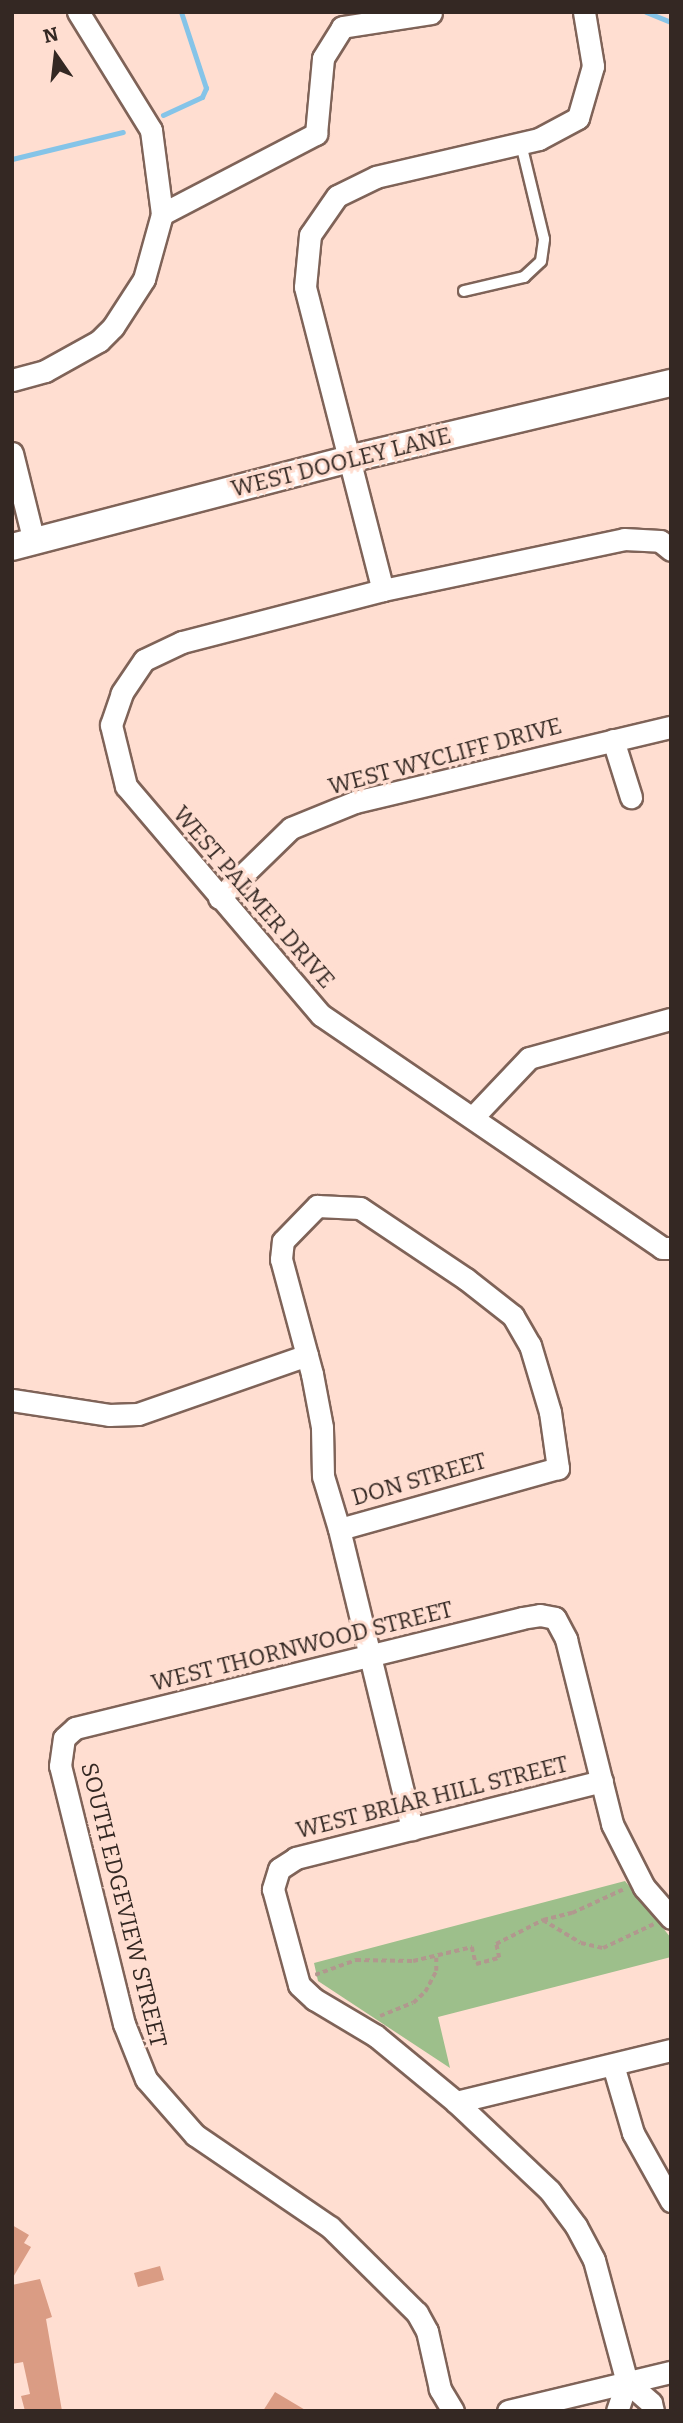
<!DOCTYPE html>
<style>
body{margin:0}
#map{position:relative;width:683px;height:2423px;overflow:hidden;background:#ffded1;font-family:Bitter,serif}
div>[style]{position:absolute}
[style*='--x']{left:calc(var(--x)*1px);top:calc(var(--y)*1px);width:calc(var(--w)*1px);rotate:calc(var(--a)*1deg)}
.green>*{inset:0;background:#9dbf8b}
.stream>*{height:5px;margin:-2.5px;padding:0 2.5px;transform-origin:2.5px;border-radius:2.5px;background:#85c4e8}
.building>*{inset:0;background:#da9c84}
.path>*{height:3.5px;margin-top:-1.75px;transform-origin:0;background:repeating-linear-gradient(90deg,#b1988e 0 5px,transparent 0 8.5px)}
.roads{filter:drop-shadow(2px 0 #7f6358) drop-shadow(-2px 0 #7f6358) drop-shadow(0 2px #7f6358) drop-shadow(0 -2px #7f6358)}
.service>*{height:10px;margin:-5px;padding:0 5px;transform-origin:5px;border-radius:5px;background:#fff}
.minor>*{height:21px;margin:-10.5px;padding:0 10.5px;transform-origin:10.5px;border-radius:10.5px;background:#fff}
.tertiary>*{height:26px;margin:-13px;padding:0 13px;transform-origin:13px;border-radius:13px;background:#fff}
span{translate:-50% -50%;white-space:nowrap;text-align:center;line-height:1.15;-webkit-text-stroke:6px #ffded1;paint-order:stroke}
.street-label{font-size:23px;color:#342823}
.frame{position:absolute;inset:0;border:14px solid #342823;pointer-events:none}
.north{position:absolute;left:21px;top:21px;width:70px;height:70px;-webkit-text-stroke:5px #ffded1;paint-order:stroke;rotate:346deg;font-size:19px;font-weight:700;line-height:28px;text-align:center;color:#342823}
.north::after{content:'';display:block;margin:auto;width:24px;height:32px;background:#342823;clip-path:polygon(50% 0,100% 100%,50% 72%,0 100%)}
</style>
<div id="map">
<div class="green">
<div style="clip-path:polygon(625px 1881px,671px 1938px,671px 1957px,438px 2017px,450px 2068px,318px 1981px,314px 1963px)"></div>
</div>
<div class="stream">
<div style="--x:646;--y:12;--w:27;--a:22"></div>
<div style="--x:163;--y:115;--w:43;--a:-24.8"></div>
<div style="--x:202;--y:97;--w:10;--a:-66"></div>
<div style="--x:206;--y:88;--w:80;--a:-108.2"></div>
<div style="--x:12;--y:159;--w:114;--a:-13.7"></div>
</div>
<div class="building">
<div style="clip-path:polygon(12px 2225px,29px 2235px,24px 2243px,31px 2247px,12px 2279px)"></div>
<div style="clip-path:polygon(160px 2266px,164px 2280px,138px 2287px,134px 2273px)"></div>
<div style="clip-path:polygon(40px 2279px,52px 2317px,46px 2319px,62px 2411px,25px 2411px,21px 2396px,30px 2394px,23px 2362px,12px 2364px,12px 2285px)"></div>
<div style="clip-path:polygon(275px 2392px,307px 2411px,263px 2411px)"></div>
</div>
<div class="path">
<div style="--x:543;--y:1920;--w:30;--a:-14"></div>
<div style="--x:572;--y:1913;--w:57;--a:-24.8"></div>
<div style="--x:315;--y:1975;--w:44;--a:-20.1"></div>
<div style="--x:356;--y:1960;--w:57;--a:1"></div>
<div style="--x:413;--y:1961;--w:61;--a:-13.3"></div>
<div style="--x:472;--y:1947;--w:17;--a:77"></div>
<div style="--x:476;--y:1964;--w:24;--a:-15"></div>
<div style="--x:499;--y:1958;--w:14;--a:-102"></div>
<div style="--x:496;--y:1944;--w:53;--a:-27.1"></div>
<div style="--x:543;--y:1920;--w:44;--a:31.2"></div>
<div style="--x:581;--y:1943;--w:23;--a:13"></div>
<div style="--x:603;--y:1948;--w:56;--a:-25.2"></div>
<div style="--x:380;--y:2016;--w:35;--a:-22"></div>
<div style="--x:413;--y:2003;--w:16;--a:-43"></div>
<div style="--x:425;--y:1992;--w:24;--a:-62"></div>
<div style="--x:436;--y:1971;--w:13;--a:-90"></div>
</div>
<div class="roads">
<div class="service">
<div style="--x:464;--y:291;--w:62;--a:-13.1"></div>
<div style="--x:524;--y:277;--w:23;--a:-43"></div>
<div style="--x:541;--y:261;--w:22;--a:-82"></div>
<div style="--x:544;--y:239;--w:98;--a:-103.6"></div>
</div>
<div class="minor">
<div style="--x:584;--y:12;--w:55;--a:80.5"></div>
<div style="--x:593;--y:66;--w:54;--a:106.1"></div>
<div style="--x:578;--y:118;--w:44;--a:151.7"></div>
<div style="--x:539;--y:139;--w:167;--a:166.9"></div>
<div style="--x:376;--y:177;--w:43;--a:154"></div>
<div style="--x:337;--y:196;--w:47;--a:124.7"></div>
<div style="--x:310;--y:235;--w:52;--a:95.5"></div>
<div style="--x:305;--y:287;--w:313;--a:75.6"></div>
<div style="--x:383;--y:590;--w:246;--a:-11.9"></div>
<div style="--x:624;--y:539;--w:36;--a:3"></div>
<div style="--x:660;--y:541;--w:14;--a:39"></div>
<div style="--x:162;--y:214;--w:174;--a:-27.5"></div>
<div style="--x:316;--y:134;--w:76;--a:-84.7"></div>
<div style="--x:323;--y:58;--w:36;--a:-58"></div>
<div style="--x:342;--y:27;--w:90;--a:-8.9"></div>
<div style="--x:12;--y:380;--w:34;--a:-15"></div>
<div style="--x:45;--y:371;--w:62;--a:-29.1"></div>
<div style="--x:99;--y:341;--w:20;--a:-45"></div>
<div style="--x:113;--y:327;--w:57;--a:-57.1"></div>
<div style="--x:144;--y:279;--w:67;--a:-74.5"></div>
<div style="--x:162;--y:214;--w:85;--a:-97.5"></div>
<div style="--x:151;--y:130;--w:139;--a:-121.7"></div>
<div style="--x:12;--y:453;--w:92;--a:76.1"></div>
<div style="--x:383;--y:590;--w:208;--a:165.5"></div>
<div style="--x:182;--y:642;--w:42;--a:154.7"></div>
<div style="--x:144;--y:660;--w:40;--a:124"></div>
<div style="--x:122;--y:693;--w:34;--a:109"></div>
<div style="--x:111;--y:725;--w:63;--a:76.2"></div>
<div style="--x:126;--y:786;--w:301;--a:49.6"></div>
<div style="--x:321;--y:1015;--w:413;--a:34.3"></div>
<div style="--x:662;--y:1248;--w:9;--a:0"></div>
<div style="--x:613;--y:740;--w:60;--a:72.5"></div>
<div style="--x:219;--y:898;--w:100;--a:-44.2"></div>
<div style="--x:291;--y:828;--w:69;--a:-22.1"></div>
<div style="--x:355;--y:802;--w:325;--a:-13.4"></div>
<div style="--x:473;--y:1117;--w:81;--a:-46.5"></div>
<div style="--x:529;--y:1058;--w:147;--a:-15.4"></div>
<div style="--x:317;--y:1206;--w:43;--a:2.7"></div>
<div style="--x:360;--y:1208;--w:128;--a:33.8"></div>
<div style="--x:466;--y:1279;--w:60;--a:38.2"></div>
<div style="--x:513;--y:1316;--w:34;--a:60"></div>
<div style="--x:530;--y:1345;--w:70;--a:73.4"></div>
<div style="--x:550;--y:1412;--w:57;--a:81.9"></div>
<div style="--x:558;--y:1468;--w:227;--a:164.4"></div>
<div style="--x:339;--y:1529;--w:55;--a:-106.8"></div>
<div style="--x:323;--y:1476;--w:49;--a:-91.2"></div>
<div style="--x:322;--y:1427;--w:54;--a:-100.7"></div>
<div style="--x:312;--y:1374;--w:119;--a:-105.1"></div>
<div style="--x:281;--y:1259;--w:18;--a:-84"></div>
<div style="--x:283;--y:1241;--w:49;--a:-45.8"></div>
<div style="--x:12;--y:1400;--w:98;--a:8.8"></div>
<div style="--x:109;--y:1415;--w:29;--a:-2"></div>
<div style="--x:138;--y:1414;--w:179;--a:-19.2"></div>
<div style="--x:339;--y:1529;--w:309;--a:76.3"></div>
<div style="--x:602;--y:1781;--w:316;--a:165.9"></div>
<div style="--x:296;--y:1858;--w:20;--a:147"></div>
<div style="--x:279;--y:1869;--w:21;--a:107"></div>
<div style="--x:273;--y:1889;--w:99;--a:74.8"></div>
<div style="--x:299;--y:1985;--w:21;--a:43"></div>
<div style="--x:314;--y:1999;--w:72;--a:30.8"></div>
<div style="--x:376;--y:2036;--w:104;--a:39.5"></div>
<div style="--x:456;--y:2102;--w:129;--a:43.4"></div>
<div style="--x:550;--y:2191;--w:44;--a:53.4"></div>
<div style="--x:576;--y:2226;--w:38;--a:62"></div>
<div style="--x:594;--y:2260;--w:126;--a:74.9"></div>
<div style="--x:613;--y:2065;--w:71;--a:73.6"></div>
<div style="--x:633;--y:2133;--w:78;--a:60.8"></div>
<div style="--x:456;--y:2102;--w:221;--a:-13.6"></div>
<div style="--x:453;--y:2411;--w:26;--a:-121"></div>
<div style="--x:440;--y:2389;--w:59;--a:-102.6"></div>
<div style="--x:427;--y:2331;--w:21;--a:-119"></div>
<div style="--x:417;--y:2313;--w:122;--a:-135.3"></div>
<div style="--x:330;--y:2227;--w:163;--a:-145.7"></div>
<div style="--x:195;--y:2135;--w:74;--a:-131.2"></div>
<div style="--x:146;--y:2079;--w:59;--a:-111.8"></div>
<div style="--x:124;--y:2024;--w:266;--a:-103.9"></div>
<div style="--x:60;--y:1766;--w:28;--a:-82"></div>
<div style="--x:64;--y:1738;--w:15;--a:-42"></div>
<div style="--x:75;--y:1728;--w:460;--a:-13.8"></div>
<div style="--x:522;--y:1618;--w:18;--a:-9"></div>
<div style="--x:540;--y:1615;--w:15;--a:11"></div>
<div style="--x:555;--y:1618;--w:24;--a:62"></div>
<div style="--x:566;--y:1639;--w:191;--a:76"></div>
<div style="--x:612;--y:1824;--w:71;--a:63.1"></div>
<div style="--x:644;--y:1887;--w:41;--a:48.9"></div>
<div style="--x:508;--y:2411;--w:168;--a:-13.5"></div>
<div style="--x:617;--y:2411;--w:31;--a:-71"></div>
<div style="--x:627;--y:2382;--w:32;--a:41"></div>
<div style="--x:651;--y:2403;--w:8;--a:76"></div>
</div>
<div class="tertiary">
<div style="--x:12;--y:547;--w:348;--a:-14.6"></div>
<div style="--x:349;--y:459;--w:331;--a:-13.3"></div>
</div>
</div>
<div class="street-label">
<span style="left:341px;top:462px;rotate:-14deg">WEST DOOLEY LANE</span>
<span style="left:445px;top:756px;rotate:-15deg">WEST WYCLIFF DRIVE</span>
<span style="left:254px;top:897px;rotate:49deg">WEST PALMER DRIVE</span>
<span style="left:419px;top:1479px;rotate:-16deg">DON STREET</span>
<span style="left:302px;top:1646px;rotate:-14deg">WEST THORNWOOD STREET</span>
<span style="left:432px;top:1797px;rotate:-14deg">WEST BRIAR HILL STREET</span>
<span style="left:124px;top:1905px;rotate:76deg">SOUTH EDGEVIEW STREET</span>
</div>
<div class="frame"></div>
<div class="north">N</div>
</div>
